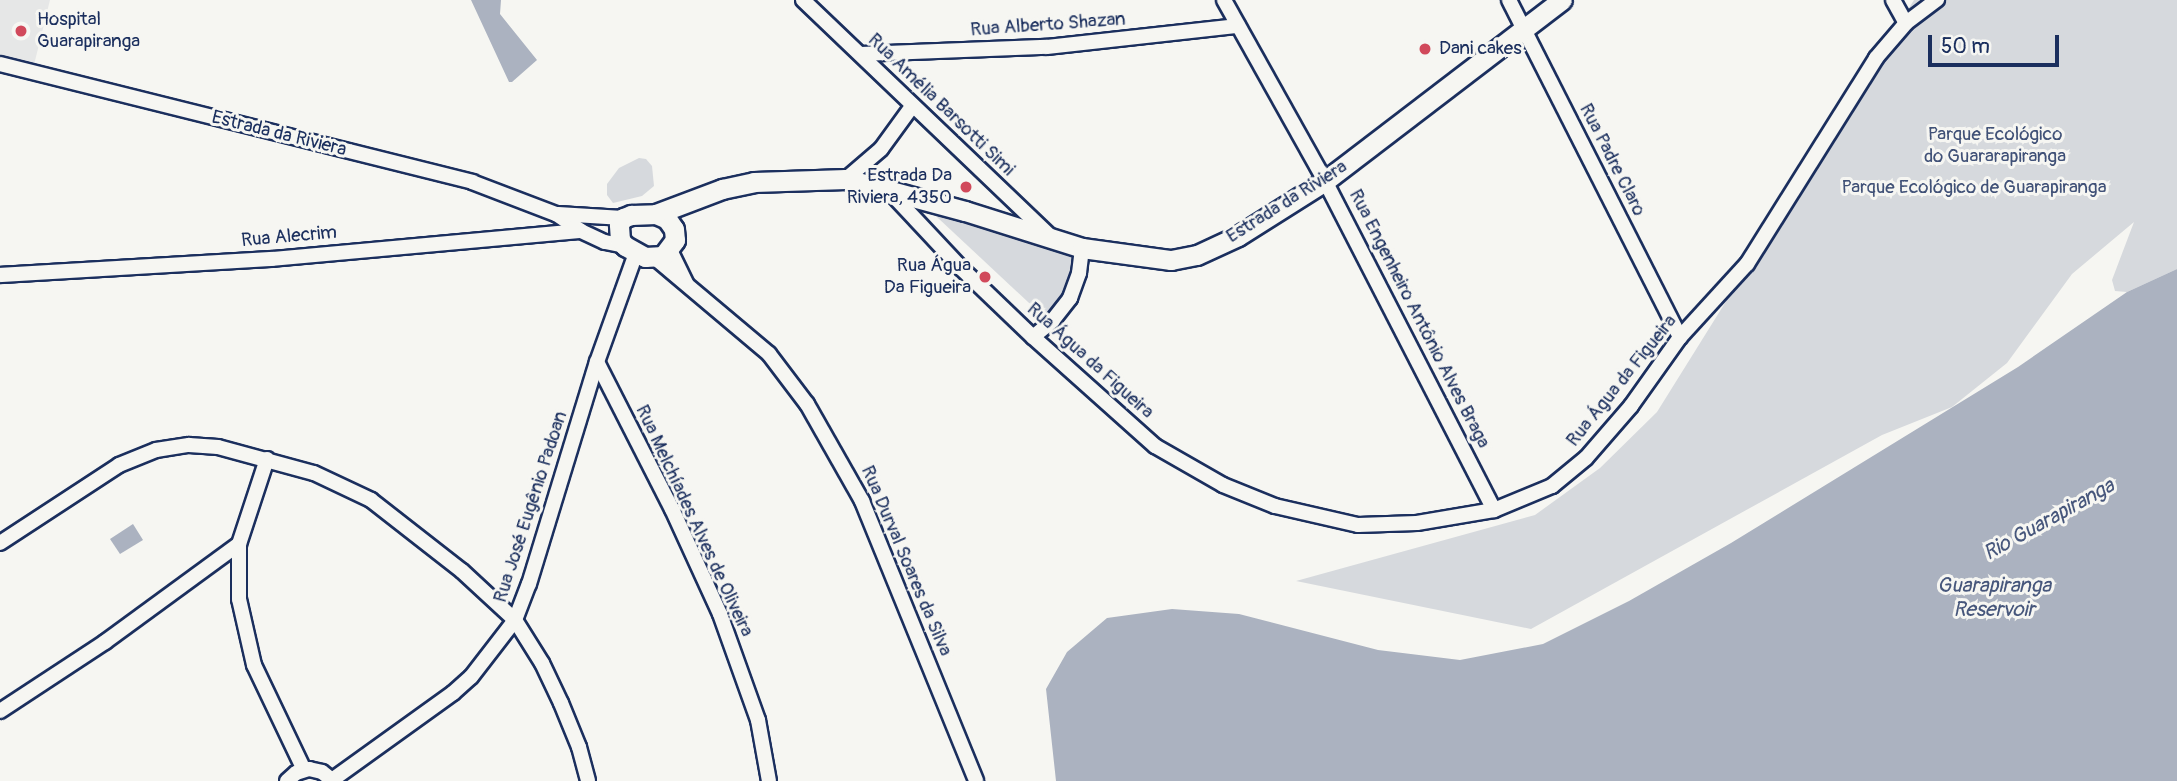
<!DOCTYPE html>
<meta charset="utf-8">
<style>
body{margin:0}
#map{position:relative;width:2177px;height:781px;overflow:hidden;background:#f6f6f2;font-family:Pangolin,sans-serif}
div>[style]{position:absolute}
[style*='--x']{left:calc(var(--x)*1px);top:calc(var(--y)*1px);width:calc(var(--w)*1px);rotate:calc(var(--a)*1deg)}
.built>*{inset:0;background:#e6e7e7}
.green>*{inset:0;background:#d6d9dd}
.water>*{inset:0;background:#abb2c0}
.roads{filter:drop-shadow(2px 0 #1b2f5e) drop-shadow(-2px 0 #1b2f5e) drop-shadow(0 2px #1b2f5e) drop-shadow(0 -2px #1b2f5e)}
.street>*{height:14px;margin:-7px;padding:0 7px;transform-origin:7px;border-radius:7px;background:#f6f6f2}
.secondary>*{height:19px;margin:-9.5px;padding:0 9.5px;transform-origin:9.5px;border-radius:9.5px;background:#f6f6f2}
.dots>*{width:19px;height:19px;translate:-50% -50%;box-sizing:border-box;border:4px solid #f6f6f2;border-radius:50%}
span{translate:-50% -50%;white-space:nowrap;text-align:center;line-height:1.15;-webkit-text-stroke:6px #f6f6f2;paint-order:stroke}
.poi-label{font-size:19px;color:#1b2f5e}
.left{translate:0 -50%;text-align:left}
.right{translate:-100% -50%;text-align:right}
.street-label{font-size:19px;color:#1b2f5e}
.park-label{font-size:19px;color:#405177}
.water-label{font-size:21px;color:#46567b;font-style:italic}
.scale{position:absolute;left:1928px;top:35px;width:131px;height:32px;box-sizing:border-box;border:4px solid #1b2f5e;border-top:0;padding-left:9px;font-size:21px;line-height:24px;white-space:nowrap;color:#1b2f5e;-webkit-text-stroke:5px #f6f6f2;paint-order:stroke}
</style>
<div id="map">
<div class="built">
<div style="clip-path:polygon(0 0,50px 0,33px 69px,0 61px)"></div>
</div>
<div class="green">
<div style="clip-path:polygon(1914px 0,2177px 0,2177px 269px,2127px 292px,2115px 291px,2112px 280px,2134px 222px,2072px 274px,2007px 363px,1952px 407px,1882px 435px,1531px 629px,1296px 581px,1535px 515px,1600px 468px,1657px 412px)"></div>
<div style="clip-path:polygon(639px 158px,646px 159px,652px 166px,654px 186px,642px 196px,613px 203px,607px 195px,607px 184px,619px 168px)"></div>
<div style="clip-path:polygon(923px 204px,1078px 253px,1075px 274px,1061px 298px,1043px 316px)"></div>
</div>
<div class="water">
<div style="clip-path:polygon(471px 0,501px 0,500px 14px,537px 60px,512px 82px,509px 82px)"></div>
<div style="clip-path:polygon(2177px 269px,2177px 781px,1056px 781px,1046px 689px,1067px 652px,1107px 618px,1172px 609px,1239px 614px,1378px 650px,1460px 660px,1543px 644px,1629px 601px,1731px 543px,2018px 367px,2127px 292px)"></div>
<div style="clip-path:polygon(133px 524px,143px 540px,120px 554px,110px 539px)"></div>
</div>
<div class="roads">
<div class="street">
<div style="--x:803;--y:0;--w:340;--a:43.7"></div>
<div style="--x:1224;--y:0;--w:207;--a:60.8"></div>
<div style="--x:1325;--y:181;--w:370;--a:62.8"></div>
<div style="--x:1509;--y:0;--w:378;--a:63.1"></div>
<div style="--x:1893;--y:0;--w:26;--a:61"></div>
<div style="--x:861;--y:54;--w:186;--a:-2.2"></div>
<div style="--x:1047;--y:47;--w:192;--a:-6.3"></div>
<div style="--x:0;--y:64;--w:487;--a:14"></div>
<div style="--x:472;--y:182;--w:90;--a:20.9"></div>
<div style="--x:556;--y:214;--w:30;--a:34"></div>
<div style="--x:581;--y:231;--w:26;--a:25"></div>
<div style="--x:605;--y:242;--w:20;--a:11"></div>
<div style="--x:846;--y:179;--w:46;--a:-40.6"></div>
<div style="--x:881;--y:149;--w:54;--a:-54"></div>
<div style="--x:889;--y:191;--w:107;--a:46.9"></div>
<div style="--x:962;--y:269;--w:98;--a:43.8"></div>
<div style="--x:1033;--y:337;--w:164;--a:41.8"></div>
<div style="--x:1155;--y:446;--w:78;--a:29.8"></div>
<div style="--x:1223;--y:485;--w:56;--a:22"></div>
<div style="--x:1275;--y:506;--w:85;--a:12.9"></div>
<div style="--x:1358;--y:525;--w:59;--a:-1.9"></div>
<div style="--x:1417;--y:523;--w:78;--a:-9.6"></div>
<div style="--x:1494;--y:510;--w:63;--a:-22.5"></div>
<div style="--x:1552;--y:486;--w:44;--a:-39.5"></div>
<div style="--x:1586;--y:458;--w:69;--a:-49.1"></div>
<div style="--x:1631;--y:406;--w:85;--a:-54.6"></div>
<div style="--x:1680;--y:337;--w:99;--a:-47.5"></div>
<div style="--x:1747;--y:264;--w:243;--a:-57.9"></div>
<div style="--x:1876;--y:58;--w:46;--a:-49.4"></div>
<div style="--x:1906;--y:23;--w:39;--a:-37"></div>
<div style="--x:558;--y:214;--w:65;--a:3.5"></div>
<div style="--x:670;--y:250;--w:37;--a:64"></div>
<div style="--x:655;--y:258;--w:149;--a:40.1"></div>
<div style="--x:769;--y:354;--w:63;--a:52.8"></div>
<div style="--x:807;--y:404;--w:112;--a:60.4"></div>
<div style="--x:862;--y:501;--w:302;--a:67.8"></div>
<div style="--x:0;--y:275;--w:272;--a:-3.4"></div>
<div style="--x:272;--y:259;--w:310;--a:-5.2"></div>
<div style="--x:1033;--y:337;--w:26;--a:-40"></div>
<div style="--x:1053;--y:320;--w:28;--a:-52"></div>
<div style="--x:1070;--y:298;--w:27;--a:-70"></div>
<div style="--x:1079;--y:273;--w:25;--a:-83"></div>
<div style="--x:597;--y:362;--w:165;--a:63"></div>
<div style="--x:672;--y:509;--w:115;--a:65.4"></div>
<div style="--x:720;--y:614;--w:113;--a:70.3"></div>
<div style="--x:758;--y:720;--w:62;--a:79.8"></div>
<div style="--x:267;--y:459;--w:89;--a:108.2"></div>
<div style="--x:239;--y:544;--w:55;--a:90"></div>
<div style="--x:239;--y:599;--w:68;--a:77.2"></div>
<div style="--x:254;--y:665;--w:116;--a:64.5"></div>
<div style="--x:0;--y:543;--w:142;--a:-33.2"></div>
<div style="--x:119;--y:465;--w:40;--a:-22"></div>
<div style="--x:156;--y:450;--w:33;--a:-9"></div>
<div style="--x:189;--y:445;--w:29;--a:4"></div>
<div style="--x:218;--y:447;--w:99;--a:15.2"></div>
<div style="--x:314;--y:473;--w:63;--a:25.3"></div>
<div style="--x:371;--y:500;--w:115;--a:38"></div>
<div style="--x:462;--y:571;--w:72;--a:42.8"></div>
<div style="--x:515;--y:620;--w:51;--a:57.9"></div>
<div style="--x:542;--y:663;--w:44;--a:64.6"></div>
<div style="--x:561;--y:703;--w:48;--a:67.8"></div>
<div style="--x:579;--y:747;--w:35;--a:75"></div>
<div style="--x:0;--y:711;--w:126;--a:-33.3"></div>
<div style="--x:105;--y:642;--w:166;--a:-36.2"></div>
<div style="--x:332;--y:780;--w:149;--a:-35.7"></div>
<div style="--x:453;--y:693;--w:24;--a:-42"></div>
<div style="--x:471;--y:677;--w:72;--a:-52.3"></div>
<div style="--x:515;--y:620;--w:39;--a:-69"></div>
<div style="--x:529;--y:584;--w:232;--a:-73"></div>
<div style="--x:597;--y:362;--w:116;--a:-70.3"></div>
<div style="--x:287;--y:781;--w:12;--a:-42"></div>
<div style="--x:296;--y:773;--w:14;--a:-17"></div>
<div style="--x:309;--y:769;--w:13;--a:13"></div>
<div style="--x:322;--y:772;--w:14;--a:39"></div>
</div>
<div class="secondary">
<div style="--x:656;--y:214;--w:71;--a:-20.7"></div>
<div style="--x:722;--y:189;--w:33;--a:-12"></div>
<div style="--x:754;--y:182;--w:92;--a:-1.9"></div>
<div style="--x:846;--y:179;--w:123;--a:15.1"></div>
<div style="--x:965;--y:211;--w:123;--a:17.5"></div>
<div style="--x:1082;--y:248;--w:90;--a:7.7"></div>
<div style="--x:1171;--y:260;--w:26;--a:-11"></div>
<div style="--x:1197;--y:255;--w:45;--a:-24.9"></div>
<div style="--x:1238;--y:236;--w:103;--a:-32.3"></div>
<div style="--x:1325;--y:181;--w:298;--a:-37.4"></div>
<div style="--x:656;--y:214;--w:12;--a:24"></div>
<div style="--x:667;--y:219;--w:12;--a:55"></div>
<div style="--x:674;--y:229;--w:11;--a:85"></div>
<div style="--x:675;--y:240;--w:20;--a:127"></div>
<div style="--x:663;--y:256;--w:18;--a:177"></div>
<div style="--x:645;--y:257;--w:23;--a:-151"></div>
<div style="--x:625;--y:246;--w:8;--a:-130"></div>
<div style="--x:620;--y:240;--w:16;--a:-94"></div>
<div style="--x:619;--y:224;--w:7;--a:-56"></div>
<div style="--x:623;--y:218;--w:9;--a:-21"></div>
<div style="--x:631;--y:215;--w:25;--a:-2"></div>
</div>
</div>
<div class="dots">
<div style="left:21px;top:31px;background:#d1495b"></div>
<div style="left:1425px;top:49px;background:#d1495b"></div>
<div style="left:966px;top:187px;background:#d1495b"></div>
<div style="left:985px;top:277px;background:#d1495b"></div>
</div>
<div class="poi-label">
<span class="left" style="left:37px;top:31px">Hospital<br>Guarapiranga</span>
<span class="left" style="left:1439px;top:49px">Dani cakes</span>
<span class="right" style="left:952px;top:187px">Estrada Da<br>Riviera, 4350</span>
<span class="right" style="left:971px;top:277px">Rua Água<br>Da Figueira</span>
</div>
<div class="street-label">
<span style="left:1048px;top:25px;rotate:-4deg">Rua Alberto Shazan</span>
<span style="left:941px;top:105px;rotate:44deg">Rua Amélia Barsotti Simi</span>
<span style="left:279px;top:134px;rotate:14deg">Estrada da Riviera</span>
<span style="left:1612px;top:160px;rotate:63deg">Rua Padre Claro</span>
<span style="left:1287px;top:202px;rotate:-32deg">Estrada da Riviera</span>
<span style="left:289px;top:237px;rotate:-5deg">Rua Alecrim</span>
<span style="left:1419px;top:319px;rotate:63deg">Rua Engenheiro Antônio Alves Braga</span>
<span style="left:1090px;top:361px;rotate:42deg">Rua Água da Figueira</span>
<span style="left:1622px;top:381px;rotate:-51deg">Rua Água da Figueira</span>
<span style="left:531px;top:507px;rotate:-72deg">Rua José Eugênio Padoan</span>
<span style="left:694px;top:521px;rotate:65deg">Rua Melchíades Alves de Oliveira</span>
<span style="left:906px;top:561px;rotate:67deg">Rua Durval Soares da Silva</span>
</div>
<div class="park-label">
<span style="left:1995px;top:146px">Parque Ecológico<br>do Guararapiranga</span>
<span style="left:1974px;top:188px">Parque Ecológico de Guarapiranga</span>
</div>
<div class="water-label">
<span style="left:2049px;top:520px;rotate:-29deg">Rio Guarapiranga</span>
<span style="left:1994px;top:598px">Guarapiranga<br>Reservoir</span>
</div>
<div class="scale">50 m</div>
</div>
